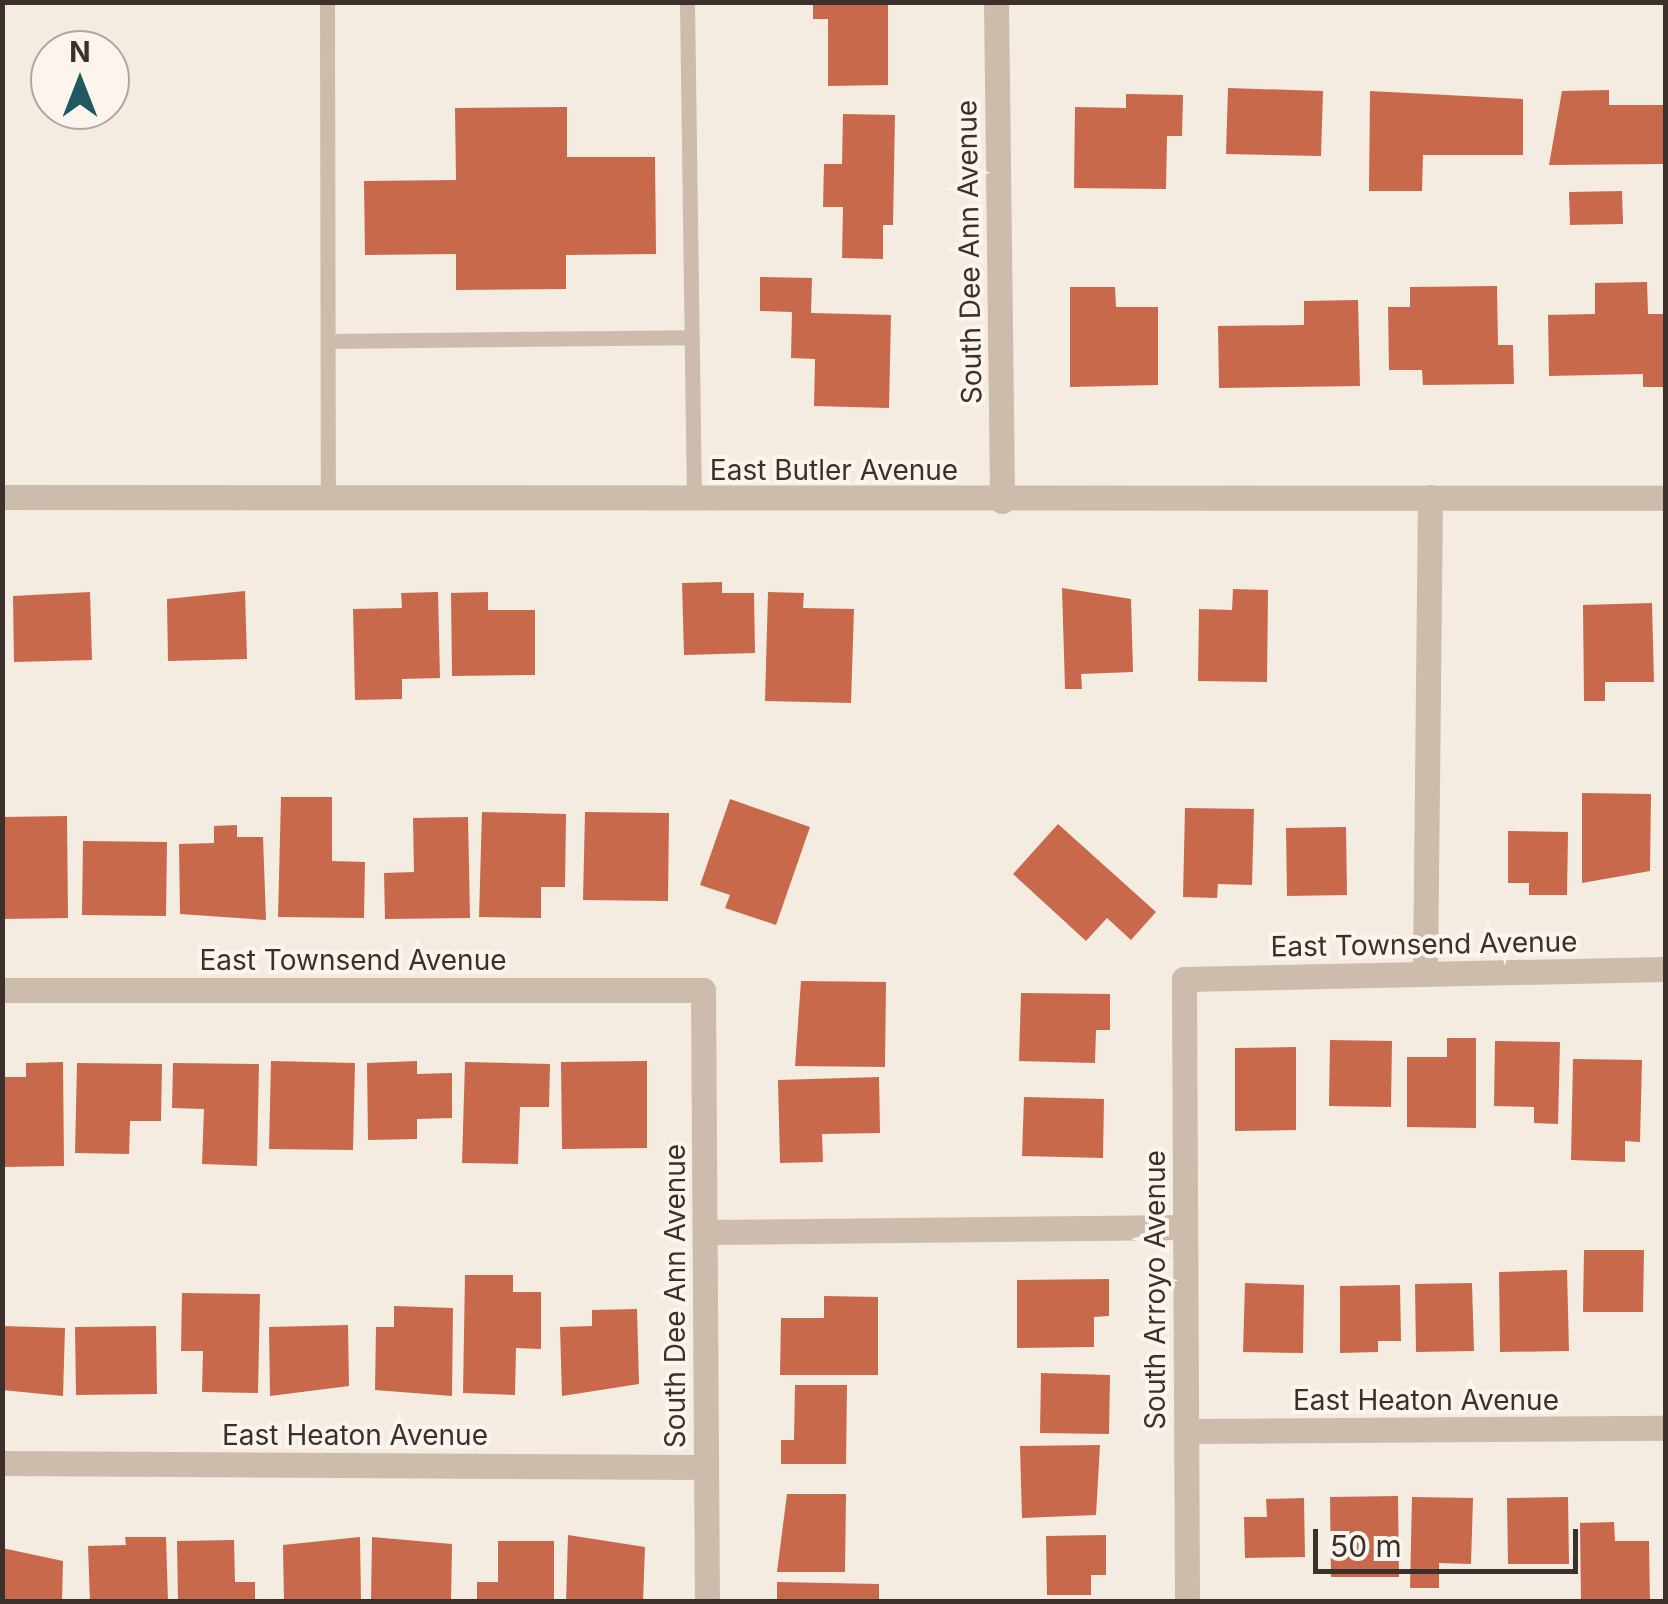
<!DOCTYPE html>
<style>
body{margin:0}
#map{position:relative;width:1668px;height:1604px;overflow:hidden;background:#f4ebe1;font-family:Inter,sans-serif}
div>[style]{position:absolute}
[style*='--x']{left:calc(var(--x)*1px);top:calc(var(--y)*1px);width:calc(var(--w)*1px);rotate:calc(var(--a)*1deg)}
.building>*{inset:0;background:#c8694b}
.service>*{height:15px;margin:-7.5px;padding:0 7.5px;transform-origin:7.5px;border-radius:7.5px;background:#cdbbac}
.minor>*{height:25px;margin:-12.5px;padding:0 12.5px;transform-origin:12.5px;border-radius:12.5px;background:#cdbbac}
.tertiary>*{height:25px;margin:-12.5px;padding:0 12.5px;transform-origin:12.5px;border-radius:12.5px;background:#cdbbac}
span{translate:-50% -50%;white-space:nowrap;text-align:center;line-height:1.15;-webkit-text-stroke:8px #fbf5ee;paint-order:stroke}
.street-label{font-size:28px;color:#3b302b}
.frame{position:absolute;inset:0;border:5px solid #3b302b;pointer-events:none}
.north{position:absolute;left:30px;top:30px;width:100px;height:100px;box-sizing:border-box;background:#fbf5ee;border:2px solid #aea6a0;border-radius:50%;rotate:0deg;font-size:28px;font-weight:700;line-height:40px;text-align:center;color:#3b302b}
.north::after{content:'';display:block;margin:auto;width:35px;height:45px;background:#1f5a5e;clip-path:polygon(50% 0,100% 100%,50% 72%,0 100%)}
.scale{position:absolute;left:1313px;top:1529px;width:265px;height:45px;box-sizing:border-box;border:5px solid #3b302b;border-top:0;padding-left:12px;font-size:30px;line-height:35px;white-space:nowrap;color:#3b302b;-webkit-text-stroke:8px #fbf5ee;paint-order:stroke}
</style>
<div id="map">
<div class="building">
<div style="clip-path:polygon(813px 2px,888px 2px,888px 85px,828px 86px,828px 19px,813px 19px)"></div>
<div style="clip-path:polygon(1228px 88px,1323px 91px,1321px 156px,1226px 154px)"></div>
<div style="clip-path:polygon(1609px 90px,1609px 105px,1666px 105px,1666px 164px,1549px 165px,1562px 91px)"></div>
<div style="clip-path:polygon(1370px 91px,1523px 99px,1523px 155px,1423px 155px,1422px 191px,1369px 191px)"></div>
<div style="clip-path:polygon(1126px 94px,1183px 95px,1182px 136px,1167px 136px,1166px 189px,1074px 188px,1075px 107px,1126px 108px)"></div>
<div style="clip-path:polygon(567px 107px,567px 157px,655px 157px,656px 254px,566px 255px,566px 289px,456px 290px,456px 254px,365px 255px,364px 181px,456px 180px,455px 108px)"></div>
<div style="clip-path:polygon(843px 114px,895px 115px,893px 225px,883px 225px,883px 259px,842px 258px,843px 207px,823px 207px,824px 164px,842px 164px)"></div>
<div style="clip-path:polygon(1622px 191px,1623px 224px,1570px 225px,1569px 192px)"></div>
<div style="clip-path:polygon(760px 277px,812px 278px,811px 313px,891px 315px,889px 408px,814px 406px,815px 359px,791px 358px,792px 312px,760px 311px)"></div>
<div style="clip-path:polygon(1647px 282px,1648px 314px,1666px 314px,1666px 387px,1643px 387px,1643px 374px,1549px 376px,1548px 315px,1595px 314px,1595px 283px)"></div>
<div style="clip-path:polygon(1497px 286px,1498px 345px,1513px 345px,1514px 384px,1423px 385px,1422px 370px,1389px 370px,1388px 307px,1410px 307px,1410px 287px)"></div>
<div style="clip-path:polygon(1070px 287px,1115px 287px,1116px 307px,1158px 307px,1158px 385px,1070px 387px)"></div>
<div style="clip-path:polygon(1358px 300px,1360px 386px,1219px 388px,1218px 326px,1304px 325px,1304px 301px)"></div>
<div style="clip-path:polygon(722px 582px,722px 593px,754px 593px,755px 653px,684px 655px,682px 583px)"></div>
<div style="clip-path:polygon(1062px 588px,1131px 599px,1133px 672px,1081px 674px,1082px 689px,1065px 689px)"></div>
<div style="clip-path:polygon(1233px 589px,1268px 590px,1267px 682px,1198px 681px,1199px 609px,1232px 610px)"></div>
<div style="clip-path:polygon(245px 591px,247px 659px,168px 661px,167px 599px)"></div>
<div style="clip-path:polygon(90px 592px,92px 660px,14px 662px,13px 596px)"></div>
<div style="clip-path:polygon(438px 592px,440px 678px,402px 679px,402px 699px,355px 700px,353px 609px,402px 608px,401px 593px)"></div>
<div style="clip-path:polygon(488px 592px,488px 610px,535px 610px,535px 675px,452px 676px,451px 593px)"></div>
<div style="clip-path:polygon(768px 592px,804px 593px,803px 608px,854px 609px,851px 703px,765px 701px)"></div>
<div style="clip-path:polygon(1652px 603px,1654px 682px,1605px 682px,1605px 701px,1584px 701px,1583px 605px)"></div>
<div style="clip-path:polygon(1582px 793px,1651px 794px,1650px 871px,1582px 883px)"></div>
<div style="clip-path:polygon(281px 797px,332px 797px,332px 861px,365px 862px,364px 918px,278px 917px)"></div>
<div style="clip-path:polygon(730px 799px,810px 827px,776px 925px,725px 908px,730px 895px,700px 885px)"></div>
<div style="clip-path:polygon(1185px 808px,1254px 809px,1252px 885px,1218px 884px,1217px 898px,1183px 897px)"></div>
<div style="clip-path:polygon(482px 812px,566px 814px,565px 887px,541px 887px,541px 918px,479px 917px)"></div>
<div style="clip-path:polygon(585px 812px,669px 813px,668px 901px,583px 900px)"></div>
<div style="clip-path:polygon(67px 816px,68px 918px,2px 919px,2px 817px)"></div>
<div style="clip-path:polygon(468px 817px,470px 918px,385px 919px,384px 873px,414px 872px,413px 818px)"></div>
<div style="clip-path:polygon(1058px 824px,1156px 912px,1131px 940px,1107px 918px,1086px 941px,1013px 874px)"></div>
<div style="clip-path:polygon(237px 825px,237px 837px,263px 837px,266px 920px,180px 914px,179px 844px,214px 843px,214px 826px)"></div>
<div style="clip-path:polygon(1346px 827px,1347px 895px,1287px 896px,1286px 828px)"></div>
<div style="clip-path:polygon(1508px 831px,1568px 832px,1567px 895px,1529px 895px,1529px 883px,1508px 883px)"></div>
<div style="clip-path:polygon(83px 841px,167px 842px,166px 916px,82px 915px)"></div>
<div style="clip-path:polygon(801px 981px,886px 982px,885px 1067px,795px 1066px)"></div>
<div style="clip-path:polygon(1021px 993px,1110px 994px,1110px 1030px,1096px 1030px,1095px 1063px,1019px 1061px)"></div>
<div style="clip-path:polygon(1447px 1038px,1476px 1038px,1476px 1128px,1407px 1127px,1407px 1057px,1447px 1057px)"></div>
<div style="clip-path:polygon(1330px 1040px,1392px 1041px,1391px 1107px,1329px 1106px)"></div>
<div style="clip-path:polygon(1495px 1041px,1560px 1042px,1558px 1124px,1534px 1123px,1534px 1107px,1494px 1106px)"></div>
<div style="clip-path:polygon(1296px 1047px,1296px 1130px,1235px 1131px,1235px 1048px)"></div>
<div style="clip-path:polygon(1573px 1059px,1642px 1060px,1640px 1142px,1625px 1141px,1625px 1162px,1571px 1160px)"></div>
<div style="clip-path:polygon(271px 1061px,355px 1063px,353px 1150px,269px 1149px)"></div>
<div style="clip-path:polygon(417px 1061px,417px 1074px,452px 1073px,452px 1118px,417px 1119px,417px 1139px,368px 1140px,367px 1063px)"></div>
<div style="clip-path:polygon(647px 1061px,647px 1148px,562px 1149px,561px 1062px)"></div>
<div style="clip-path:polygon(63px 1062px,64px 1166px,2px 1167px,2px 1077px,26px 1077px,26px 1063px)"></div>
<div style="clip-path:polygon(465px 1062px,550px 1064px,549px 1107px,520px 1107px,518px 1164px,462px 1163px)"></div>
<div style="clip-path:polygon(77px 1063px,162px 1064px,161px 1121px,130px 1121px,129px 1154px,75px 1153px)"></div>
<div style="clip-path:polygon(173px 1063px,259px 1064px,257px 1166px,202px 1164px,204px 1109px,172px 1108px)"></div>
<div style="clip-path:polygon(879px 1077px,880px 1133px,822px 1134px,823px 1162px,780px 1163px,778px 1080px)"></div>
<div style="clip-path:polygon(1024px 1097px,1104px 1099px,1103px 1158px,1022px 1156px)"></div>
<div style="clip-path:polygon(1584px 1250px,1644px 1250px,1643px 1312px,1583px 1312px)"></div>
<div style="clip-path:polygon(1567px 1270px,1569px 1351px,1500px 1352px,1499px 1272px)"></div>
<div style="clip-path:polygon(465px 1275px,513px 1275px,513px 1292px,541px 1292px,541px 1349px,516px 1348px,515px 1395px,463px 1393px)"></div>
<div style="clip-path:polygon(1109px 1279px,1109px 1316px,1094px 1317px,1094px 1347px,1017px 1348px,1017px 1280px)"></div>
<div style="clip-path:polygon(1245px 1283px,1304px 1285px,1303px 1353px,1243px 1352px)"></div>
<div style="clip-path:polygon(1472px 1283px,1474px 1351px,1416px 1352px,1415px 1284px)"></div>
<div style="clip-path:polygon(1400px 1285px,1401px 1341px,1378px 1341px,1378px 1352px,1340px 1353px,1340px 1286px)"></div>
<div style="clip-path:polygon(182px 1293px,260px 1294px,258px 1393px,202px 1392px,203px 1351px,181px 1351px)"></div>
<div style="clip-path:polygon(824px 1296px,878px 1297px,878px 1375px,780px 1375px,781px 1318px,824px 1318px)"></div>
<div style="clip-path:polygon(394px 1306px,453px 1308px,452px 1396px,375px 1390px,376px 1327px,394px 1327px)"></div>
<div style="clip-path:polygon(637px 1309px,639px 1384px,562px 1396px,560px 1327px,592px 1326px,592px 1310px)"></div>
<div style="clip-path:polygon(348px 1325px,349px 1386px,270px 1396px,269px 1327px)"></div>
<div style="clip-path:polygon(2px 1326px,65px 1328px,63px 1396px,2px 1390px)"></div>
<div style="clip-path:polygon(156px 1326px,157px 1394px,76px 1395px,75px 1327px)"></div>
<div style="clip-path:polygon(1041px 1373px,1110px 1375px,1109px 1434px,1040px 1433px)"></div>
<div style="clip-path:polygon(795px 1385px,847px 1385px,846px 1464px,781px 1464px,781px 1440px,794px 1440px)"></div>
<div style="clip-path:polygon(1100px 1445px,1096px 1515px,1022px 1518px,1020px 1446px)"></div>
<div style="clip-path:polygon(787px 1494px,846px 1494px,845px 1572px,777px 1572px)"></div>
<div style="clip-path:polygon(1398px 1496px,1399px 1577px,1331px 1577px,1330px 1497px)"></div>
<div style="clip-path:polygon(1412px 1497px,1473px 1498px,1471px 1564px,1439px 1563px,1439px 1588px,1410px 1588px)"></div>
<div style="clip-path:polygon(1568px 1497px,1569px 1564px,1508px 1564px,1507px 1498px)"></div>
<div style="clip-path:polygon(1304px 1498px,1305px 1557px,1245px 1558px,1244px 1517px,1267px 1517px,1266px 1499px)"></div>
<div style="clip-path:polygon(1614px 1522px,1615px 1541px,1649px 1541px,1650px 1602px,1581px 1602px,1580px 1523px)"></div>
<div style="clip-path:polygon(568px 1535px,645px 1547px,643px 1602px,566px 1602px)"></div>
<div style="clip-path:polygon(1106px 1535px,1106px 1575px,1091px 1575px,1091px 1595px,1047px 1595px,1046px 1536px)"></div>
<div style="clip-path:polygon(125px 1537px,166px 1537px,168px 1602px,90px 1602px,88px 1546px,126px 1545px)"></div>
<div style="clip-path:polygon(360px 1537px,361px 1602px,284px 1602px,283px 1545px)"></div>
<div style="clip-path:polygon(372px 1537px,452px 1544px,451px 1602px,371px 1602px)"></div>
<div style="clip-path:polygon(234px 1540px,235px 1582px,255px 1582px,255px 1602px,178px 1602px,177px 1541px)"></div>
<div style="clip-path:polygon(498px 1541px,554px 1541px,554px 1602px,477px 1602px,477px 1582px,498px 1582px)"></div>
<div style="clip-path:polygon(2px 1548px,63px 1561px,62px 1602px,2px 1602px)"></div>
<div style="clip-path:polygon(777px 1582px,879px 1584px,879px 1602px,777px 1602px)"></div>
</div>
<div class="service">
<div style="--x:327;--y:2;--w:497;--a:89.9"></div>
<div style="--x:687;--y:2;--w:498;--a:89.2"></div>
<div style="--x:328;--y:341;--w:361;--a:-0.6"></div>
</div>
<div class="minor">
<div style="--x:996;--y:2;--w:499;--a:89.3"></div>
<div style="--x:1425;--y:974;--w:477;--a:-89.4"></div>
<div style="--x:2;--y:990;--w:701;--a:0"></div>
<div style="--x:703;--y:990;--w:612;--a:89.63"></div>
<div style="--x:705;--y:1232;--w:480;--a:-0.6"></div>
<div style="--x:1186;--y:1431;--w:480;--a:-0.4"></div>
<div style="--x:2;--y:1463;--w:704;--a:0.33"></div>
<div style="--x:1187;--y:1602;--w:623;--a:-90.28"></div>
<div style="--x:1184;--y:979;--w:482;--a:-1.2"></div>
</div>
<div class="tertiary">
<div style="--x:2;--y:497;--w:1664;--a:0.03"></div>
</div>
<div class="street-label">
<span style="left:969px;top:252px;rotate:-91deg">South Dee Ann Avenue</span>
<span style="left:834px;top:470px">East Butler Avenue</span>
<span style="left:1424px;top:944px;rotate:-1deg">East Townsend Avenue</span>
<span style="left:353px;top:960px">East Townsend Avenue</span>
<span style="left:1155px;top:1290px;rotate:-90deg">South Arroyo Avenue</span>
<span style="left:675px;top:1296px;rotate:-90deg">South Dee Ann Avenue</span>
<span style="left:1426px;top:1400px">East Heaton Avenue</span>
<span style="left:355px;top:1435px">East Heaton Avenue</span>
</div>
<div class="frame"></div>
<div class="north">N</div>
<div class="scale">50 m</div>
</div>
